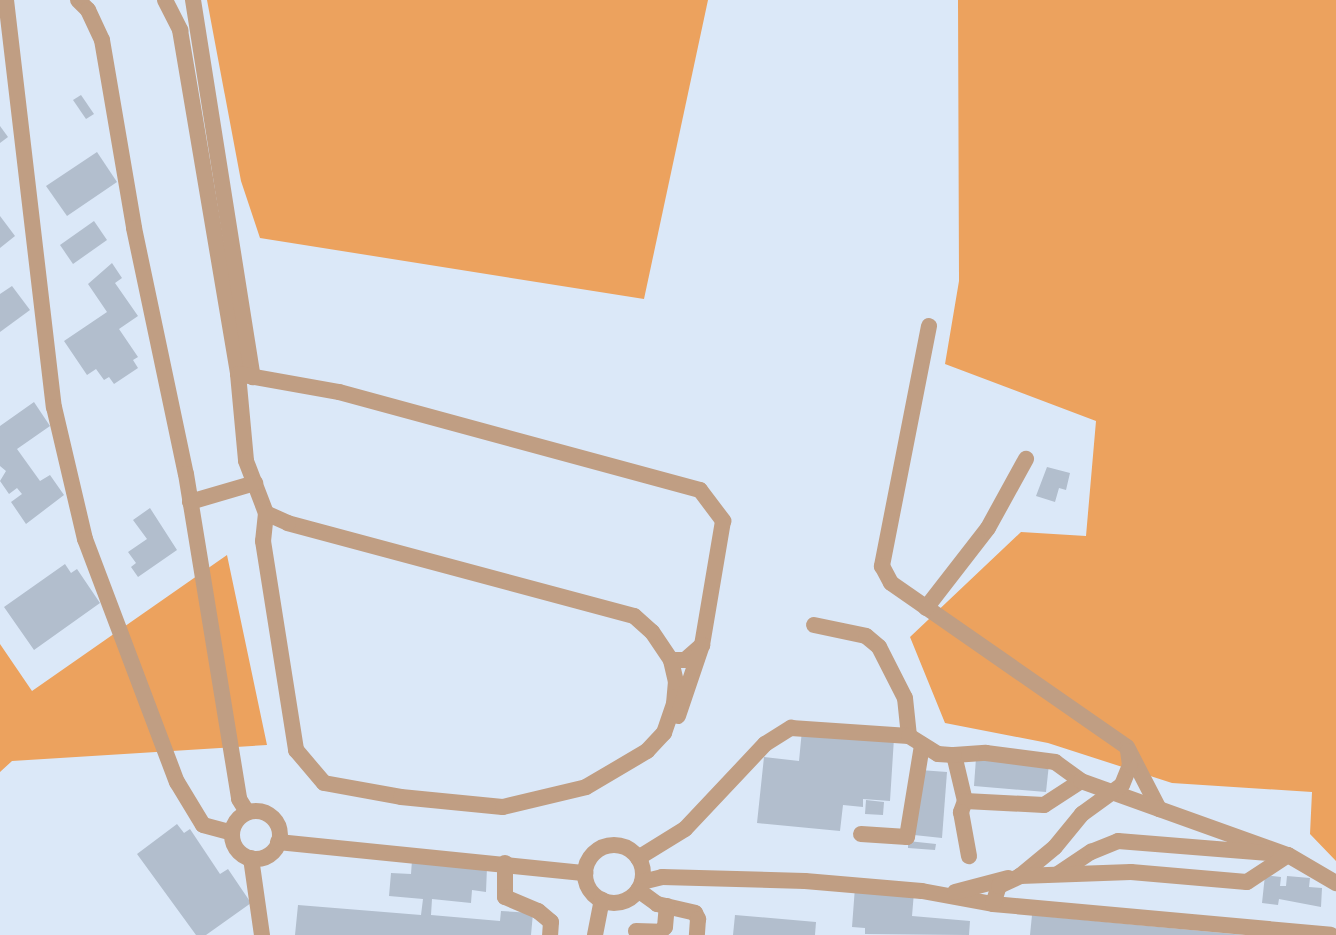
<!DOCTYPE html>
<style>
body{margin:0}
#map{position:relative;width:1336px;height:935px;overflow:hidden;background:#dbe8f8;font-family:"DejaVu Sans",sans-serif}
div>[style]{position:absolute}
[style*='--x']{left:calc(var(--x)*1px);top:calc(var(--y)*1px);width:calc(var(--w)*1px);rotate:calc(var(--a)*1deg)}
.forest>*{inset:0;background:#eca25e}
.building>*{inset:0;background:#b2becd}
.minor>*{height:16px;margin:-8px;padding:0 8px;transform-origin:8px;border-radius:8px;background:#c09e83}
.minor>.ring{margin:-8px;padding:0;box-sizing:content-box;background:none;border:16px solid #c09e83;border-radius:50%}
span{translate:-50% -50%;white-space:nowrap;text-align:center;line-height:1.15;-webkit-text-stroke:6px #dbe8f8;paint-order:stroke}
</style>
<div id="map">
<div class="forest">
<div style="clip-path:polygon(207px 0,708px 0,644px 299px,260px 238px,241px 181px)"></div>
<div style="clip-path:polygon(958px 0,1336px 0,1336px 861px,1310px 834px,1312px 792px,1172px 783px,1048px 743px,945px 723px,910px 637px,1021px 532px,1086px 536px,1096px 421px,945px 364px,959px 281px)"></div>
<div style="clip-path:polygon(227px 555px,267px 745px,12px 761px,0 772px,0 644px,32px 691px)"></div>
</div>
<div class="building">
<div style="clip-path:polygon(81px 95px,94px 114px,86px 119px,73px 100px)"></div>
<div style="clip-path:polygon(0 126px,8px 137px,0 143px)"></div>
<div style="clip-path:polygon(97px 152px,117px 182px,67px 216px,46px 186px)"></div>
<div style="clip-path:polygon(0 216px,15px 236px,0 248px)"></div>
<div style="clip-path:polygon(94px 221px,107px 240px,73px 264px,60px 245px)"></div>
<div style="clip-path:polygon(112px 263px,122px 278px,115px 283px,138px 316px,119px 329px,138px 357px,133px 360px,138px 368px,114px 384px,109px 377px,104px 380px,96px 369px,87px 375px,64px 341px,107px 312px,88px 284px)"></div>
<div style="clip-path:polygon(12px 286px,30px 310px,0 332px,0 294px)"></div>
<div style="clip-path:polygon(34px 402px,50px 426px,17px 449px,40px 481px,50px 475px,64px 495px,26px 524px,11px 502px,22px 494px,17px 488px,9px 494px,0 481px,6px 471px,0 466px,0 426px)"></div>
<div style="clip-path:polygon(1047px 467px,1070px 473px,1066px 490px,1059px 488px,1055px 502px,1036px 496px)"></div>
<div style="clip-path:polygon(150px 508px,177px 550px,138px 577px,131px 567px,136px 563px,128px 552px,147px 539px,133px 520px)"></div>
<div style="clip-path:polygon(65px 564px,71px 573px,77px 569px,100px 603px,34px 650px,4px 607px)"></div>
<div style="clip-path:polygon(802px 730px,894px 738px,890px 801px,863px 799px,863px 807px,843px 805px,840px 831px,757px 823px,764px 757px,799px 761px)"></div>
<div style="clip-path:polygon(976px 758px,1049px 764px,1046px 792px,974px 786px)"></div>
<div style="clip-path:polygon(920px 770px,947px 772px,942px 838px,914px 835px)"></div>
<div style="clip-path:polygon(866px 800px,884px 802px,883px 815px,865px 814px)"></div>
<div style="clip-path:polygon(177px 824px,184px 833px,190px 829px,220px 874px,228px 869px,251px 903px,206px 935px,196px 935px,137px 854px)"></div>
<div style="clip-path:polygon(908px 841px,936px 844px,935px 850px,908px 848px)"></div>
<div style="clip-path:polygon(412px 860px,487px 867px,486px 892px,472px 890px,471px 903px,432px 899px,431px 915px,500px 921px,501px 911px,533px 913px,531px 935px,295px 935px,298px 905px,421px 915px,423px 899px,389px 896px,391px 873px,411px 874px)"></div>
<div style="clip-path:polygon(1265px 875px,1281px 877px,1280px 886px,1286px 886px,1287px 876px,1310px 878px,1309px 887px,1322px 888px,1321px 907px,1279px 899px,1278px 905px,1262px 903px)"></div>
<div style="clip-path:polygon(855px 887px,914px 892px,912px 916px,970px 921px,969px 935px,865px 934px,865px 928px,852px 927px)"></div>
<div style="clip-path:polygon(735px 915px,816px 922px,815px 935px,733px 935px)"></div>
<div style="clip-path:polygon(1032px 915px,1244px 935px,1030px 935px)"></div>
</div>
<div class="minor">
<div style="--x:6;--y:0;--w:410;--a:83.3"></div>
<div style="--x:54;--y:407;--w:136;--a:76.8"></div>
<div style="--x:85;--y:539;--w:260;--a:69.3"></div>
<div style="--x:177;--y:782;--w:50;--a:58.8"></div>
<div style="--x:203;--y:825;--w:30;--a:15"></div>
<div style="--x:78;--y:0;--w:14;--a:45"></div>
<div style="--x:88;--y:10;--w:33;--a:65"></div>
<div style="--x:102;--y:40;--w:191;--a:80.3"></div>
<div style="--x:134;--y:228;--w:251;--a:78.1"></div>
<div style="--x:186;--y:474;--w:329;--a:80.7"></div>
<div style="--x:239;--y:799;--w:15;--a:58"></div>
<div style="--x:165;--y:0;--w:34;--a:63"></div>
<div style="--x:180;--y:30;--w:349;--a:80.4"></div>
<div style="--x:238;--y:374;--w:87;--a:84.7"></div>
<div style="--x:246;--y:461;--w:56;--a:69"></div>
<div style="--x:266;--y:513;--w:28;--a:96"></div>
<div style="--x:263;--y:541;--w:212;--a:81"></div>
<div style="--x:296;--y:750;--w:43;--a:49.7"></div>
<div style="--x:324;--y:783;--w:78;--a:10.3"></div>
<div style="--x:401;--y:797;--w:102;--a:5.6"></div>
<div style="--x:503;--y:807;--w:85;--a:-13.5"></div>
<div style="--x:586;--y:787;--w:71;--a:-30.5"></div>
<div style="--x:647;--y:751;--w:25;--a:-47"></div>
<div style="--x:664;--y:733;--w:31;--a:-71"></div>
<div style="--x:674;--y:704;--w:22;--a:-85"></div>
<div style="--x:676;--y:682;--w:23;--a:-103"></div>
<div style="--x:671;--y:660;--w:34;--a:-124"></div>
<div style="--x:652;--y:632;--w:24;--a:-138"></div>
<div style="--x:634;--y:616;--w:358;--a:-165"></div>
<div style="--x:288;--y:523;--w:24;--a:-156"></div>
<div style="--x:193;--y:0;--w:382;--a:81"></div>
<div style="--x:929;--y:326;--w:245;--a:101.1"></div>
<div style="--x:882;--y:566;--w:19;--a:62"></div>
<div style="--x:891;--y:583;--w:287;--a:34.8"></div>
<div style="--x:1127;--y:747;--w:70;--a:62.7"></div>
<div style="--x:238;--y:374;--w:103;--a:10.1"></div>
<div style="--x:339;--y:392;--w:374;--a:15.2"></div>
<div style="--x:700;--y:490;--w:39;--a:53"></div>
<div style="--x:723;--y:521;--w:126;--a:99.6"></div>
<div style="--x:190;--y:502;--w:68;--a:-16.3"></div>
<div style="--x:926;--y:608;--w:101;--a:-52.2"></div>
<div style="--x:988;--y:528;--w:79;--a:-61.2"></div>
<div style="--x:814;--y:625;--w:53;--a:11.9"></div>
<div style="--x:866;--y:636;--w:17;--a:40"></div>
<div style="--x:879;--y:647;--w:57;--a:63"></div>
<div style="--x:905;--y:698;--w:38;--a:84"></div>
<div style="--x:671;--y:660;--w:14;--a:0"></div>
<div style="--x:685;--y:660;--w:23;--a:-41"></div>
<div style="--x:702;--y:645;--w:75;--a:108.7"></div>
<div style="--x:1081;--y:781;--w:44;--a:147"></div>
<div style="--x:1044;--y:805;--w:79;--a:-177.1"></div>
<div style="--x:965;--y:801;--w:47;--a:-103.4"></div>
<div style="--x:954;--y:755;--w:32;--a:-4"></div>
<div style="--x:986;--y:753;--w:70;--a:7.4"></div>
<div style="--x:1055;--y:762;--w:32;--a:36"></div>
<div style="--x:1081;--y:781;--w:220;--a:19.7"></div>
<div style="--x:1288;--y:855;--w:56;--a:30.3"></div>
<div style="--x:965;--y:801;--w:12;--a:110"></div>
<div style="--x:961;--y:812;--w:45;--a:79.7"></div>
<div class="ring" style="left:232px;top:811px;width:32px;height:32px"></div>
<div style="--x:861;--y:834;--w:46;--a:3.7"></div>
<div style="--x:907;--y:837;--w:93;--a:-80.7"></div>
<div style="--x:278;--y:842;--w:309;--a:5.8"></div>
<div class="ring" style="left:585px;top:845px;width:42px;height:42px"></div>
<div style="--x:251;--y:858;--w:78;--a:81.9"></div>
<div style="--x:638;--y:858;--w:55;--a:-31.7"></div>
<div style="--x:685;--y:829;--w:117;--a:-46.7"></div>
<div style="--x:765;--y:744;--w:31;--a:-32"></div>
<div style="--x:791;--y:728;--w:118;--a:3.9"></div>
<div style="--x:909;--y:736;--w:34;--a:32"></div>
<div style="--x:938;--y:754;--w:16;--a:4"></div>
<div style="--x:505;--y:863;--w:34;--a:90"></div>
<div style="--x:505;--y:897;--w:36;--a:23"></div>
<div style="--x:538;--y:911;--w:17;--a:40"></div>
<div style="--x:551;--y:922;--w:13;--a:94"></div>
<div style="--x:1058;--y:874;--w:40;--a:-34"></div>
<div style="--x:1091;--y:852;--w:29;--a:-22"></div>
<div style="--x:1118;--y:841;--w:148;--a:4.6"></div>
<div style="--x:1020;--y:876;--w:45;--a:-39.6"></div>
<div style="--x:1055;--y:847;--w:43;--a:-50.7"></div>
<div style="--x:1082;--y:814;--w:49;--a:-35.9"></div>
<div style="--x:1122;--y:785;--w:22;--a:-68"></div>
<div style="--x:1130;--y:765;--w:14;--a:-98"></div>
<div style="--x:642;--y:882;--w:21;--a:-14"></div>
<div style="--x:662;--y:877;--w:143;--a:1.6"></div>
<div style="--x:805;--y:881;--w:117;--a:4.9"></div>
<div style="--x:922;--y:891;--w:72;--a:10.4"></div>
<div style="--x:993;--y:904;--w:339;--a:5.2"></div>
<div style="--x:638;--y:890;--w:24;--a:36"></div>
<div style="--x:657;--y:904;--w:39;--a:13"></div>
<div style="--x:695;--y:913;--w:7;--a:63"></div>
<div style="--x:698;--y:919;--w:16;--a:94"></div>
<div style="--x:955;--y:892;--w:55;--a:-14.8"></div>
<div style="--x:993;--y:904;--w:19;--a:-72"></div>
<div style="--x:999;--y:886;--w:23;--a:-25"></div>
<div style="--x:1020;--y:876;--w:111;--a:-2.1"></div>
<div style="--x:1131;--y:872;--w:116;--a:4.9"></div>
<div style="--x:1247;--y:882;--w:49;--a:-33.4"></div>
<div style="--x:636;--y:931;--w:24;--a:2"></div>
<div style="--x:660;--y:932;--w:7;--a:-45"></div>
<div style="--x:665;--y:927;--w:21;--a:-85"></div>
<div style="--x:595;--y:935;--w:36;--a:-79"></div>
</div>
</div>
